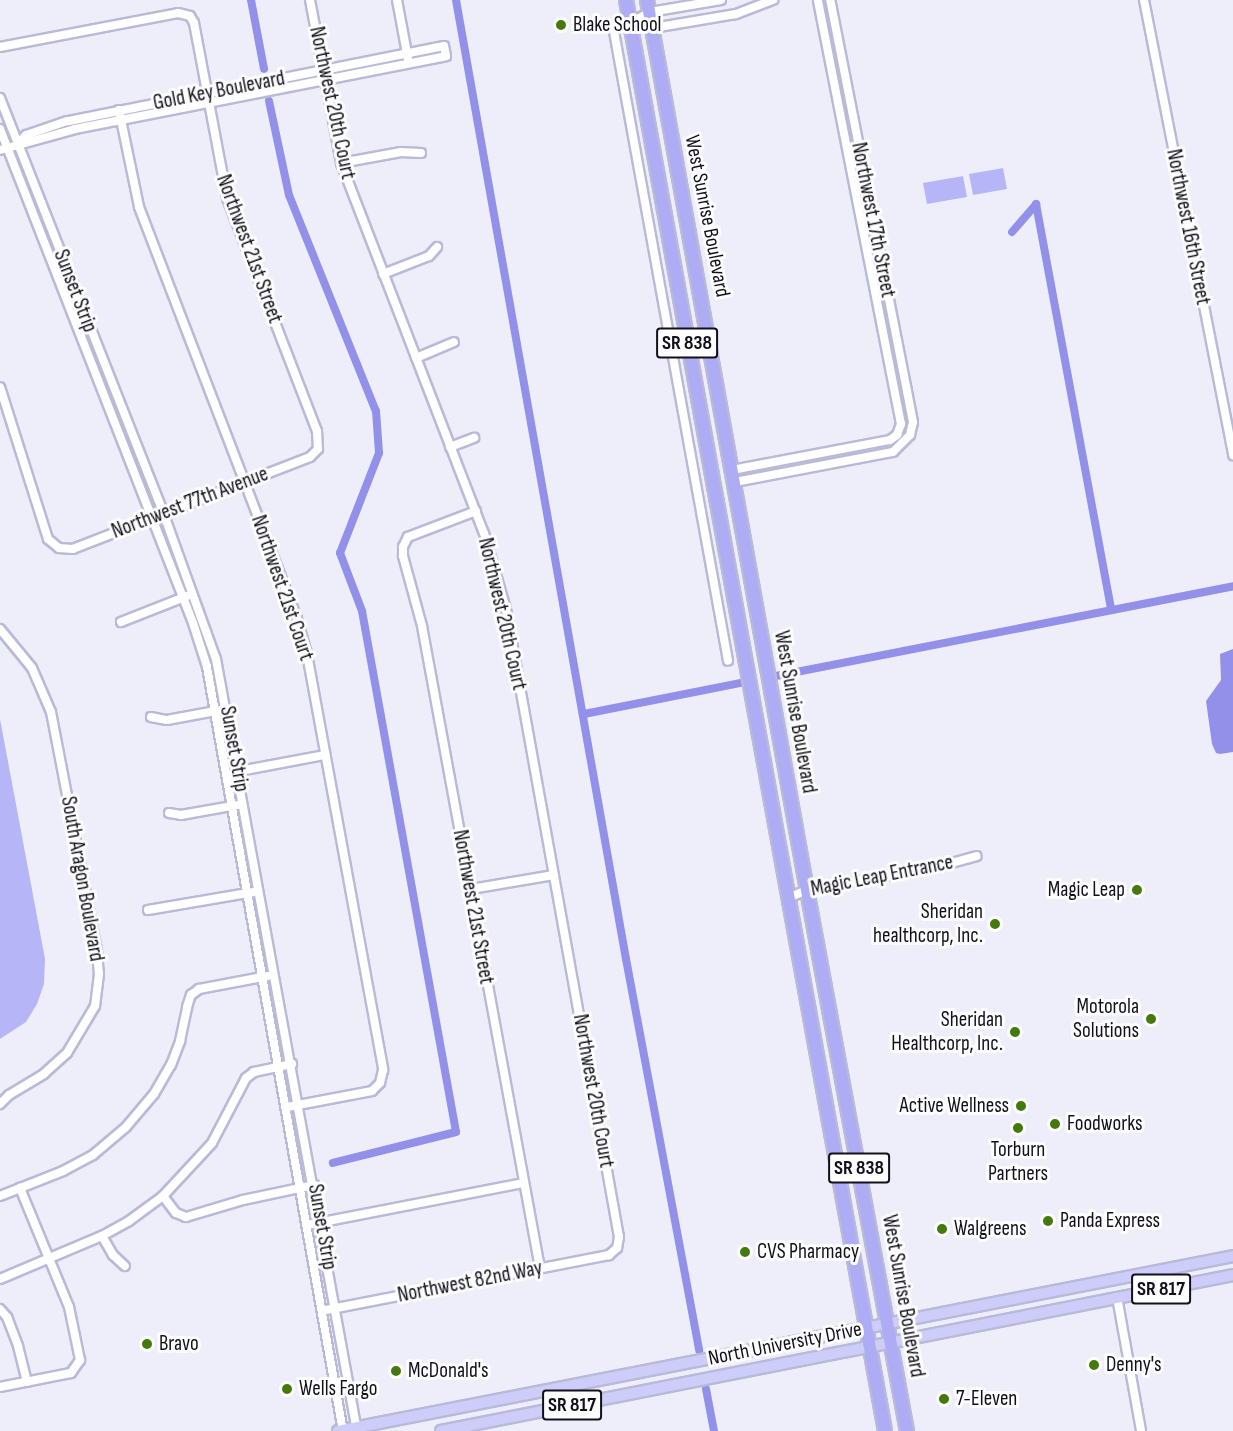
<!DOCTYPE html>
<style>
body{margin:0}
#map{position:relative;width:1233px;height:1431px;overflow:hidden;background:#eeeefb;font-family:"Sofia Sans Condensed",sans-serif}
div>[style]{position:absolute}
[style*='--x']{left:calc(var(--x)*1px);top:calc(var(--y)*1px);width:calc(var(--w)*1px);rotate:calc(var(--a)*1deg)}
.green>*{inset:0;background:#b5b5f7}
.water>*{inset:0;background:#9390e9}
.canal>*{height:8px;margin:-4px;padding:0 4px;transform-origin:4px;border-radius:4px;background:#9390e9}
.roads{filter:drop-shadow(2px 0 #b9bad8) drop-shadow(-2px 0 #b9bad8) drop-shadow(0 2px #b9bad8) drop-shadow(0 -2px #b9bad8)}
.minor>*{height:8px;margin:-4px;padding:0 4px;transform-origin:4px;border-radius:4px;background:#fff}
.major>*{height:10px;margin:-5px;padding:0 5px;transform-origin:5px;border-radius:5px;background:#cecdf9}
.highway>*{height:12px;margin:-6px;padding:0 6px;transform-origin:6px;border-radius:6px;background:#adacf5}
.dots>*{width:16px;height:16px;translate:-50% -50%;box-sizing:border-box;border:3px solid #fdfdfd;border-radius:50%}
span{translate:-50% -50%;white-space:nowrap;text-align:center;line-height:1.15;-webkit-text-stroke:6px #fdfdfd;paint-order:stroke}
.shield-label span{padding:2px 4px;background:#fdfdfd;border:2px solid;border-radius:4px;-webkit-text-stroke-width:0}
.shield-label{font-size:20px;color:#11111c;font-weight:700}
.poi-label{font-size:21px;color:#11111c}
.left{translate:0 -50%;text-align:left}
.right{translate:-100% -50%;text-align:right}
.street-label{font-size:21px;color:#11111c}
</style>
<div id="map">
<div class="green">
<div style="clip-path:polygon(1003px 168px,1007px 189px,973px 195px,969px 174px)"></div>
<div style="clip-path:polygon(963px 176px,967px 197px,927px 204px,923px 183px)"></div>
<div style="clip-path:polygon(0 719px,45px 959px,44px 984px,37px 1004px,26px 1022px,0 1039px)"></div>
</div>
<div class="water">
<div style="clip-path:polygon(1233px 649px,1233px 752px,1220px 754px,1216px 753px,1212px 744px,1206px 701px,1221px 680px,1220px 654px)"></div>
</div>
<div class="canal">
<div style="--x:251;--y:0;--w:70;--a:79.3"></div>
<div style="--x:456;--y:0;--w:974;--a:79.95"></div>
<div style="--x:626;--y:959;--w:398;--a:79.4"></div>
<div style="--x:269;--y:101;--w:96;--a:78"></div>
<div style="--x:289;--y:195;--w:233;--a:68.1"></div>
<div style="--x:376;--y:411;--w:42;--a:85.9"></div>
<div style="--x:379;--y:453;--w:107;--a:111.3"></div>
<div style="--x:340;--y:553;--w:62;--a:69.2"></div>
<div style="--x:362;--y:611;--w:529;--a:79.77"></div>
<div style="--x:456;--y:1132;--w:127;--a:165.9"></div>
<div style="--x:1012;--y:232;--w:37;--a:-49"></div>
<div style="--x:1036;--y:204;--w:413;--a:79.5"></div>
<div style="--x:776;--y:676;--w:466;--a:-11.1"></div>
<div style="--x:584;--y:714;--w:160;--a:-11.2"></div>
<div style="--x:706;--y:1389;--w:43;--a:79.2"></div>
</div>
<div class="roads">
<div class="minor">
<div style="--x:310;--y:0;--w:166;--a:79.2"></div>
<div style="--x:341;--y:163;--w:397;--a:68.9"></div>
<div style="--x:484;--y:533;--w:79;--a:73.9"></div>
<div style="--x:506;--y:609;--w:638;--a:79.8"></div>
<div style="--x:619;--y:1237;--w:11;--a:100"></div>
<div style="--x:617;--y:1248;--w:11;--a:139"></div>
<div style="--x:609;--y:1255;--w:292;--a:169"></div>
<div style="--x:397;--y:0;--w:60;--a:79.4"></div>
<div style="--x:721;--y:0;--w:72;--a:170.4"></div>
<div style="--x:650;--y:12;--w:23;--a:151"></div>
<div style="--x:630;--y:23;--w:17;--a:170"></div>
<div style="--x:613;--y:26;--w:645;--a:79.73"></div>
<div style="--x:1144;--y:0;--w:464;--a:78.9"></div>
<div style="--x:630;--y:23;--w:24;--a:12"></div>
<div style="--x:653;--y:28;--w:84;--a:-9.6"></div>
<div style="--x:736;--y:14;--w:40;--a:-21"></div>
<div style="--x:0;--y:47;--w:181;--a:-10.8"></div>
<div style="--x:178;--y:13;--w:12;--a:14"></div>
<div style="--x:190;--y:16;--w:8;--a:60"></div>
<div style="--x:194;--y:23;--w:178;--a:79.3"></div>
<div style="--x:227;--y:198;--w:250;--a:68.9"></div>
<div style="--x:317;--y:431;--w:18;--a:87"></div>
<div style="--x:318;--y:449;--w:11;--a:135"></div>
<div style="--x:310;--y:457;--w:254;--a:158.8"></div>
<div style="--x:73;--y:549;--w:14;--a:-176"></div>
<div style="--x:59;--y:548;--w:14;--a:-141"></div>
<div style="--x:48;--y:539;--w:159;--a:-107.5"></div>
<div style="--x:0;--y:98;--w:445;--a:68.5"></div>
<div style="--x:163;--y:512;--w:156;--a:70.2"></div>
<div style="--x:216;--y:659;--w:785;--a:79.65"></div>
<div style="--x:119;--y:110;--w:99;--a:78.3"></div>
<div style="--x:139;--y:207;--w:437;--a:69"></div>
<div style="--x:296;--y:615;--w:41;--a:74.2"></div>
<div style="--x:307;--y:654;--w:423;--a:79.6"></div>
<div style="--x:383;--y:1070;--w:13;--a:103"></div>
<div style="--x:380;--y:1083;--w:11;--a:135"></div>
<div style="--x:372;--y:1091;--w:86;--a:169.3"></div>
<div style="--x:0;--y:129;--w:530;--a:68.66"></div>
<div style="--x:193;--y:623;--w:46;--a:72.3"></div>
<div style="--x:207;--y:667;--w:776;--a:79.91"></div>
<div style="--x:0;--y:150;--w:78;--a:-15.6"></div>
<div style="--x:75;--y:129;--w:378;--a:-11.1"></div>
<div style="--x:446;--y:56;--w:10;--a:-101"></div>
<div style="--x:444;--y:46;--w:384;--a:168.7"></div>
<div style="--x:67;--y:121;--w:43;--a:161.1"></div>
<div style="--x:26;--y:135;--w:12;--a:132"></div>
<div style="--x:341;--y:163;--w:61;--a:-10.4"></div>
<div style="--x:401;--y:152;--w:20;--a:3"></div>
<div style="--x:383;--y:274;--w:49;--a:-21.4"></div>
<div style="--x:429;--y:256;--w:12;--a:-48"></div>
<div style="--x:416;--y:358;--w:41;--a:-22.8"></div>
<div style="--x:450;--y:447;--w:26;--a:-21"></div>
<div style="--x:732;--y:470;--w:161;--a:-10.8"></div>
<div style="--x:890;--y:440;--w:9;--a:-36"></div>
<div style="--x:897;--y:435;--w:12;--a:-70"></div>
<div style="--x:901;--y:424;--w:432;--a:-101.1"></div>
<div style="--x:735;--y:482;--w:161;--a:-10.8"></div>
<div style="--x:893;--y:452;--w:24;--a:-45"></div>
<div style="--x:910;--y:435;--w:13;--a:-77"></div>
<div style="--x:913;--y:422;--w:32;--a:-101"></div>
<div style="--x:907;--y:391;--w:399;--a:-101.1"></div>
<div style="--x:476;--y:511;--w:73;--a:159.1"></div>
<div style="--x:408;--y:537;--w:11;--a:117"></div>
<div style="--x:403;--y:547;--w:9;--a:90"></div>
<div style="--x:403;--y:556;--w:73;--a:74.8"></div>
<div style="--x:422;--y:626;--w:653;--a:79.59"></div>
<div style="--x:121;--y:622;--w:71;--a:-21.5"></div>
<div style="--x:0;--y:629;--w:50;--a:50.6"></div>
<div style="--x:32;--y:668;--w:48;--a:66.6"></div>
<div style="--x:51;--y:712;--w:244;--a:79.1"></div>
<div style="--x:97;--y:952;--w:22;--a:85"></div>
<div style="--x:99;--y:974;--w:32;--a:97"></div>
<div style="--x:95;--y:1006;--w:55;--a:120.8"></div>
<div style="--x:67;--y:1053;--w:31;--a:138"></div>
<div style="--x:44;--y:1074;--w:41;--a:149"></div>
<div style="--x:9;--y:1095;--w:13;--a:135"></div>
<div style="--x:151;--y:717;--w:16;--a:11"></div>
<div style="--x:167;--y:720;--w:55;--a:-10.5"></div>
<div style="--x:234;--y:772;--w:93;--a:-10.6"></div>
<div style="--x:169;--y:813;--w:12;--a:9"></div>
<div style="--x:181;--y:815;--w:58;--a:-10"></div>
<div style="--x:471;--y:889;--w:84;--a:-9.6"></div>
<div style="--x:788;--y:898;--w:21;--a:-23"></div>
<div style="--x:807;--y:890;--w:132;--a:-10"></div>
<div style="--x:937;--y:867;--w:41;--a:-15.4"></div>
<div style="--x:148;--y:910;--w:107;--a:-9.7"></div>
<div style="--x:0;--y:1196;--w:68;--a:-21.6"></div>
<div style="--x:63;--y:1171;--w:34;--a:-28"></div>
<div style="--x:93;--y:1155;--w:43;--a:-40.3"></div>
<div style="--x:126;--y:1127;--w:43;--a:-49.7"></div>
<div style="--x:154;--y:1094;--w:34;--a:-60"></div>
<div style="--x:171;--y:1065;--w:26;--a:-69"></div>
<div style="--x:180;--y:1041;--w:35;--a:-78"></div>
<div style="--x:187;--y:1007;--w:13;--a:-72"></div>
<div style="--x:191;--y:995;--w:10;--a:-37"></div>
<div style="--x:199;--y:989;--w:70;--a:-10.7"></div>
<div style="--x:163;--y:1196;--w:21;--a:53"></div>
<div style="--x:176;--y:1213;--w:11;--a:22"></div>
<div style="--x:186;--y:1217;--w:59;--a:-16.6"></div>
<div style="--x:243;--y:1200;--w:73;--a:-11.9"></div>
<div style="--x:307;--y:1225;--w:221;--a:-11"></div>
<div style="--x:102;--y:1236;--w:22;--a:60"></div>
<div style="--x:113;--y:1255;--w:16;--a:43"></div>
<div style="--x:0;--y:1279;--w:111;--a:-22.9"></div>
<div style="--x:102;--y:1236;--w:31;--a:-29"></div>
<div style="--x:129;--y:1221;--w:42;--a:-36.3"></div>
<div style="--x:163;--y:1196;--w:72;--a:-47.2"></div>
<div style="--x:212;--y:1143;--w:73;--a:-62.4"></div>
<div style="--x:246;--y:1078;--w:10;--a:-37"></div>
<div style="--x:254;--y:1072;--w:39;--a:-12"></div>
<div style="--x:1117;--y:1297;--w:136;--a:79.8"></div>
<div style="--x:0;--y:1309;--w:11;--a:49"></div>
<div style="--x:7;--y:1317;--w:31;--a:69"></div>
<div style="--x:18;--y:1346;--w:37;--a:76"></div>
<div style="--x:0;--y:1387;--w:72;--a:-11.2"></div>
<div style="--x:71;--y:1373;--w:16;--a:-55"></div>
<div style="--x:80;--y:1360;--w:54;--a:-101.7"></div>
<div style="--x:69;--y:1307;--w:129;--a:-112.4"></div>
</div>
<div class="major">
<div style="--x:338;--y:1431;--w:912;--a:-11.06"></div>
<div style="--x:441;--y:1431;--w:807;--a:-11.14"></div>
</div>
<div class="highway">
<div style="--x:626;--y:0;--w:1454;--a:79.74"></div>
<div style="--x:647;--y:0;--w:904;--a:79.81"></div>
<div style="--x:807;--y:890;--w:550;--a:79.53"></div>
</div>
</div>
<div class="dots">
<div style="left:561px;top:25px;background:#447a0d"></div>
<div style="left:1137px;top:890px;background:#447a0d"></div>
<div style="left:995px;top:924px;background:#447a0d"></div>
<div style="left:1151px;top:1019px;background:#447a0d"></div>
<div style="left:1015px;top:1032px;background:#447a0d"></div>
<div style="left:1021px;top:1106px;background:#447a0d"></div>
<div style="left:1055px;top:1124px;background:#447a0d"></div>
<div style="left:1018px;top:1128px;background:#447a0d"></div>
<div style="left:1048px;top:1221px;background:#447a0d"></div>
<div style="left:942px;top:1229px;background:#447a0d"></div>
<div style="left:745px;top:1252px;background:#447a0d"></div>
<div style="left:147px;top:1344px;background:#447a0d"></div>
<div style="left:1094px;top:1365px;background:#447a0d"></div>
<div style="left:396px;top:1371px;background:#447a0d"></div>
<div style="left:287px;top:1389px;background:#447a0d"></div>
<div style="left:944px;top:1399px;background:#447a0d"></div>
</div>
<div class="shield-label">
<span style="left:687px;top:343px">SR 838</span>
<span style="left:859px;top:1168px">SR 838</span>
<span style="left:1161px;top:1289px">SR 817</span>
<span style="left:572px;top:1405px">SR 817</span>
</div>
<div class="poi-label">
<span class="left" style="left:573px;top:25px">Blake School</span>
<span class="right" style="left:1125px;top:890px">Magic Leap</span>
<span class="right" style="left:983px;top:924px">Sheridan<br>healthcorp, Inc.</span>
<span class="right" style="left:1139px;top:1019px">Motorola<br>Solutions</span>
<span class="right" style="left:1003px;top:1032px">Sheridan<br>Healthcorp, Inc.</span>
<span class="right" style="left:1009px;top:1106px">Active Wellness</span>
<span class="left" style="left:1067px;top:1124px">Foodworks</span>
<span style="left:1018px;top:1162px">Torburn<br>Partners</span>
<span class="left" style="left:1060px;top:1221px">Panda Express</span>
<span class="left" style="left:954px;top:1229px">Walgreens</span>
<span class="left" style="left:757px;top:1252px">CVS Pharmacy</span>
<span class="left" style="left:159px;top:1344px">Bravo</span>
<span class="left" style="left:1106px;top:1365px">Denny's</span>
<span class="left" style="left:408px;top:1371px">McDonald's</span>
<span class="left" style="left:299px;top:1389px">Wells Fargo</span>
<span class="left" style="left:956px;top:1399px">7-Eleven</span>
</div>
<div class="street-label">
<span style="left:219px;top:91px;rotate:-11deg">Gold Key Boulevard</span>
<span style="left:332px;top:103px;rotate:78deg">Northwest 20th Court</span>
<span style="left:707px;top:216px;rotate:79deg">West Sunrise Boulevard</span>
<span style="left:873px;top:220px;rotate:79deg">Northwest 17th Street</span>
<span style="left:1188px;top:227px;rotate:79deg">Northwest 16th Street</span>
<span style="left:249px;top:249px;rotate:70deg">Northwest 21st Street</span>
<span style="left:75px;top:291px;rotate:69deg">Sunset Strip</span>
<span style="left:190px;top:503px;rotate:-21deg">Northwest 77th Avenue</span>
<span style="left:282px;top:588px;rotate:71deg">Northwest 21st Court</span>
<span style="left:502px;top:614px;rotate:77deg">Northwest 20th Court</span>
<span style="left:795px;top:712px;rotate:80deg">West Sunrise Boulevard</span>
<span style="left:234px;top:749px;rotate:80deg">Sunset Strip</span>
<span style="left:882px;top:876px;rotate:-11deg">Magic Leap Entrance</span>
<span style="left:82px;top:879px;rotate:80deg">South Aragon Boulevard</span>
<span style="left:473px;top:907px;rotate:80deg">Northwest 21st Street</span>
<span style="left:593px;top:1091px;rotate:80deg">Northwest 20th Court</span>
<span style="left:322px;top:1227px;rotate:80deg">Sunset Strip</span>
<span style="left:470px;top:1282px;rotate:-11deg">Northwest 82nd Way</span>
<span style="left:903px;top:1296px;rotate:80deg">West Sunrise Boulevard</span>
<span style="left:785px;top:1344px;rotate:-11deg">North University Drive</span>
</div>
</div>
